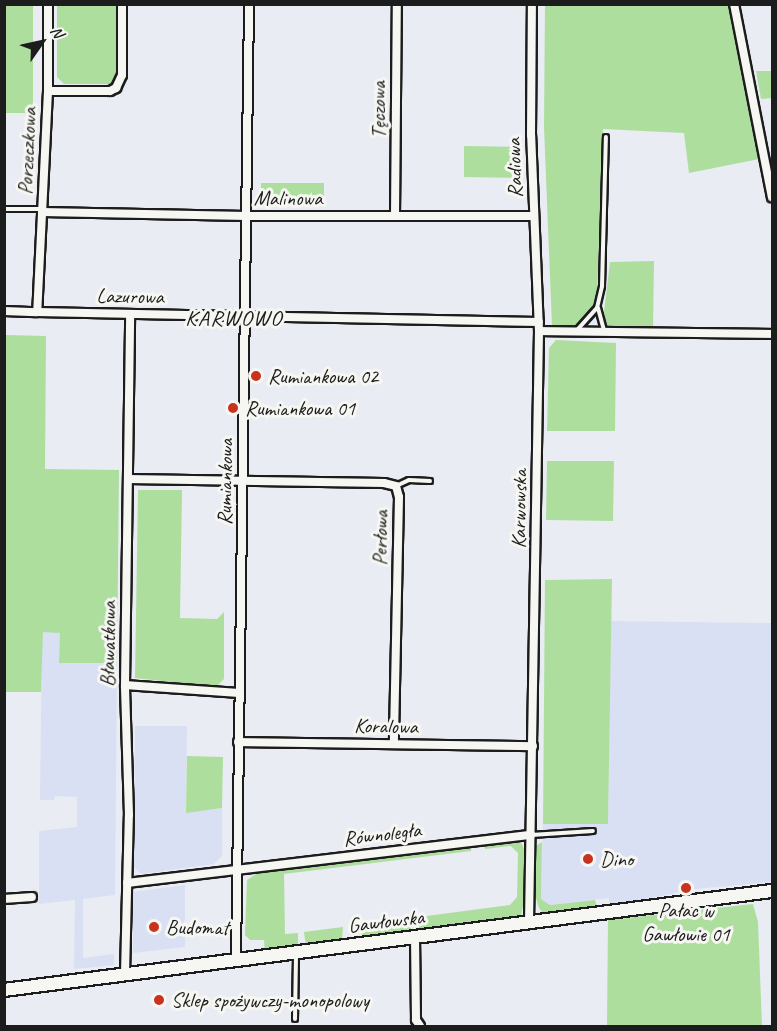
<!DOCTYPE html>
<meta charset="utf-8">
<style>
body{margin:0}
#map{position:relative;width:777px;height:1031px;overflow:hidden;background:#e9ecf2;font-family:Caveat,sans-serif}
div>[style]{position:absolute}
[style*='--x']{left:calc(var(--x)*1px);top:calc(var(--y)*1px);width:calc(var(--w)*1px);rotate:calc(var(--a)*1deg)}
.built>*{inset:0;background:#d9e0f3}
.green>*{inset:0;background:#adde9e}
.roads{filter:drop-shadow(2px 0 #1c1c1c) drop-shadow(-2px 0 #1c1c1c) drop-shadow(0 2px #1c1c1c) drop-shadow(0 -2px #1c1c1c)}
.lane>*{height:4px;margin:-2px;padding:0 2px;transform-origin:2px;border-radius:2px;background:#f6f6f2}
.street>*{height:8px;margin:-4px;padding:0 4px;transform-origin:4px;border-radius:4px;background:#f6f6f2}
.secondary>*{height:12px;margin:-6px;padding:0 6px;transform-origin:6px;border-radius:6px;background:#f6f6f2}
.dots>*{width:16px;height:16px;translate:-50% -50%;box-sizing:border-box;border:3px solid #f6f6f2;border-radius:50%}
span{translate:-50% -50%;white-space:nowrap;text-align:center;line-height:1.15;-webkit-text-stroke:6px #f6f6f2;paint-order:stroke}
.street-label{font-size:21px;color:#1c1c1c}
.poi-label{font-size:21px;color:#1c1c1c}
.left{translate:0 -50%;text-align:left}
.neighbourhood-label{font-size:22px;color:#1c1c1c;letter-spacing:1.5px}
.frame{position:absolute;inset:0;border:6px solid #1c1c1c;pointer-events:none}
.north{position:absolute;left:12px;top:12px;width:60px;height:60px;-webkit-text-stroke:4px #f6f6f2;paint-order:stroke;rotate:56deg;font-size:16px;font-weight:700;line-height:24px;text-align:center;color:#1c1c1c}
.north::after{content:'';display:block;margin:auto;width:21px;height:27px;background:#1c1c1c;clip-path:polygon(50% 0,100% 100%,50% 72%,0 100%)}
</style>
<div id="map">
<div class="built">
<div style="clip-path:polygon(611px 621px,772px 623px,772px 882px,694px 889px,694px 885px,681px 886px,681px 891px,667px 895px,609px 905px,609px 898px,550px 905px,541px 899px,543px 824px,608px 824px)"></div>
<div style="clip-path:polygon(42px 632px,60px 632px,60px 662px,117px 663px,115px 895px,83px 899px,83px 958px,114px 954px,114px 965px,74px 969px,75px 900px,39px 904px,39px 831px,77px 827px,77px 797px,55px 796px,54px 800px,40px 800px)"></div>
<div style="clip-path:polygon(135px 726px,187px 726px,186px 812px,222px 808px,222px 856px,214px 864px,141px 874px,134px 867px)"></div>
<div style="clip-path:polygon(185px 885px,185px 947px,133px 953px,133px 892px)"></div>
</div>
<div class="green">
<div style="clip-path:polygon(5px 4px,33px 5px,33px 113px,5px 113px)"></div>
<div style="clip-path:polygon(57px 5px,118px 5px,117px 79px,112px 84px,64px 84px,57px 77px)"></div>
<div style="clip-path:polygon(545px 5px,729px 5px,759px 159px,689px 173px,684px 133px,603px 129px,597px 297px,591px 309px,576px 326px,552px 326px,544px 127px)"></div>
<div style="clip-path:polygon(756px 71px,772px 71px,772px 98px,761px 99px)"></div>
<div style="clip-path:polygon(464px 146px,520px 147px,520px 178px,464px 177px)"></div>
<div style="clip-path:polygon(261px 183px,324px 183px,324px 206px,269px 206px,261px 197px)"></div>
<div style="clip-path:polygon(654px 261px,653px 327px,606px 326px,604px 312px,610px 262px)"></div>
<div style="clip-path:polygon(5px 335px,46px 336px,45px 469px,119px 470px,117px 663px,59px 663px,60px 633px,43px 632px,41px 692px,5px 692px)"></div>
<div style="clip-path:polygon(556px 340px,616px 343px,615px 431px,547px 431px,549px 348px)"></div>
<div style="clip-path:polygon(547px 461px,614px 461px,613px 521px,546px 520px)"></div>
<div style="clip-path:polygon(138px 490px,182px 490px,180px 618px,217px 619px,224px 612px,224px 679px,216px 687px,135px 678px)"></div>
<div style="clip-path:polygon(612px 579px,608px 824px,543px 824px,545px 580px)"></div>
<div style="clip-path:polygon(187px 756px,223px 757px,222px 808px,186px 813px)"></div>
<div style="clip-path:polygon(515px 841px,522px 844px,524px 849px,525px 897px,521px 916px,419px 931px,419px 917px,510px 905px,517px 897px,518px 853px,511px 846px,485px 849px,485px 845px)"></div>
<div style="clip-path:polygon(542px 842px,541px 899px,550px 905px,595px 900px,597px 907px,543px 913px,539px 908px,535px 895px,536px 846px)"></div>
<div style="clip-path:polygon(471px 847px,471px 851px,284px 874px,285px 934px,298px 933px,298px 948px,265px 953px,264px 940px,250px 940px,245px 935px,247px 880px,259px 872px)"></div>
<div style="clip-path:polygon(753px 904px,758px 922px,762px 1026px,607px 1026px,608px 920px)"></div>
<div style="clip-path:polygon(411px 918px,411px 932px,364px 938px,362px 934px,361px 925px)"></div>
<div style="clip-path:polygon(343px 927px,342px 939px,337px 943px,306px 946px,304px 932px)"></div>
</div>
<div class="roads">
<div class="lane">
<div style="--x:4;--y:209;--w:38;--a:0"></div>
<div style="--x:598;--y:308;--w:23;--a:75"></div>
<div style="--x:578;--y:329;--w:28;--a:-48"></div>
<div style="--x:597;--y:308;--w:23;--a:-77"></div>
<div style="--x:602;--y:286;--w:149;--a:-88.5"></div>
<div style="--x:396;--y:486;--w:14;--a:-25"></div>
<div style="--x:409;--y:480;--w:21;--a:3"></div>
<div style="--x:531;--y:835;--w:62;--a:-3.7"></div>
<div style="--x:295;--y:1019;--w:65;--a:-89.1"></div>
</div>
<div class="street">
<div style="--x:48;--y:4;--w:87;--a:90"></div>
<div style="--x:48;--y:91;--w:221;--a:92.8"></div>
<div style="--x:37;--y:312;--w:502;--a:1.14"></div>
<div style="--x:734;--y:4;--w:197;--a:78.9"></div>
<div style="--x:48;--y:91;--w:62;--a:0"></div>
<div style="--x:110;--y:91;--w:7;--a:-27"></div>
<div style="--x:116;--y:88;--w:14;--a:-65"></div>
<div style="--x:122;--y:75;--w:71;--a:-90"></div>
<div style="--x:42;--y:212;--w:205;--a:1.1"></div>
<div style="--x:247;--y:216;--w:287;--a:0"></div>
<div style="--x:395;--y:215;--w:211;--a:-89.5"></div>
<div style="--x:4;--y:311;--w:33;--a:2"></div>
<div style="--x:539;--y:331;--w:233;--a:0.7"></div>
<div style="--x:128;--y:479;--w:256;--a:0.9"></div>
<div style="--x:384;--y:483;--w:12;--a:14"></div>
<div style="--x:396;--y:486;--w:11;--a:75"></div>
<div style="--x:399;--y:497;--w:247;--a:91.2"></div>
<div style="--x:125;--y:685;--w:114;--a:4"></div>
<div style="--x:238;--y:742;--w:295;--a:0.8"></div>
<div style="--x:127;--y:883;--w:407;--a:-6.8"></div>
<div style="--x:4;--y:899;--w:28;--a:-4"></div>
<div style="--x:529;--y:922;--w:591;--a:-89.03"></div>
<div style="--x:539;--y:331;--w:196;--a:-92.3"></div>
<div style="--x:531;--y:135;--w:131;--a:-89.6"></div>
<div style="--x:415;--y:937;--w:83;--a:89.3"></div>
<div style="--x:416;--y:1020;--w:7;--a:56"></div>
<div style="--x:236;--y:960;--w:956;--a:-89.22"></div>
<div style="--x:125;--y:974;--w:159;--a:-88.6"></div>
<div style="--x:129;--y:815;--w:130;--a:-91.8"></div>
<div style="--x:125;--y:685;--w:371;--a:-89.2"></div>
</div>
<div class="secondary">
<div style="--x:4;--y:990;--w:774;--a:-7.35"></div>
</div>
</div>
<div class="dots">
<div style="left:256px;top:376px;background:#c8321e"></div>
<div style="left:233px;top:408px;background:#c8321e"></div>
<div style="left:588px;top:859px;background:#c8321e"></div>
<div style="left:686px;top:888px;background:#c8321e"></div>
<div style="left:154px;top:927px;background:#c8321e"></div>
<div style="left:159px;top:1000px;background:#c8321e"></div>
</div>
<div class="street-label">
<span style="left:378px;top:110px;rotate:-90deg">Tęczowa</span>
<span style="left:27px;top:151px;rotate:-87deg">Porzeczkowa</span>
<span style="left:514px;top:168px;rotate:-92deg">Radiowa</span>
<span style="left:288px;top:198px">Malinowa</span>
<span style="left:130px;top:296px;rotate:1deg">Lazurowa</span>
<span style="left:225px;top:482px;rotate:-89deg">Rumiankowa</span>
<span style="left:519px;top:509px;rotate:-89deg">Karwowska</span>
<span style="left:380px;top:538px;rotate:-89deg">Perłowa</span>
<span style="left:108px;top:644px;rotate:-89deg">Bławatkowa</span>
<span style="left:386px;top:726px;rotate:1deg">Koralowa</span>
<span style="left:382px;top:834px;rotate:-7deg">Równoległa</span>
<span style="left:386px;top:921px;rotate:-7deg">Gawłowska</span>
</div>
<div class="poi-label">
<span class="left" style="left:268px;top:376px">Rumiankowa 02</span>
<span class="left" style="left:245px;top:408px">Rumiankowa 01</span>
<span class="left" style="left:600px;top:859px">Dino</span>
<span style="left:686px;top:922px">Pałac w<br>Gawłowie 01</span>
<span class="left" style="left:166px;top:927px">Budomat</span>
<span class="left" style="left:171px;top:1000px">Sklep spożywczy-monopolowy</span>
</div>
<div class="neighbourhood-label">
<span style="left:234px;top:319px">KARWOWO</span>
</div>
<div class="frame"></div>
<div class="north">N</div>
</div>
